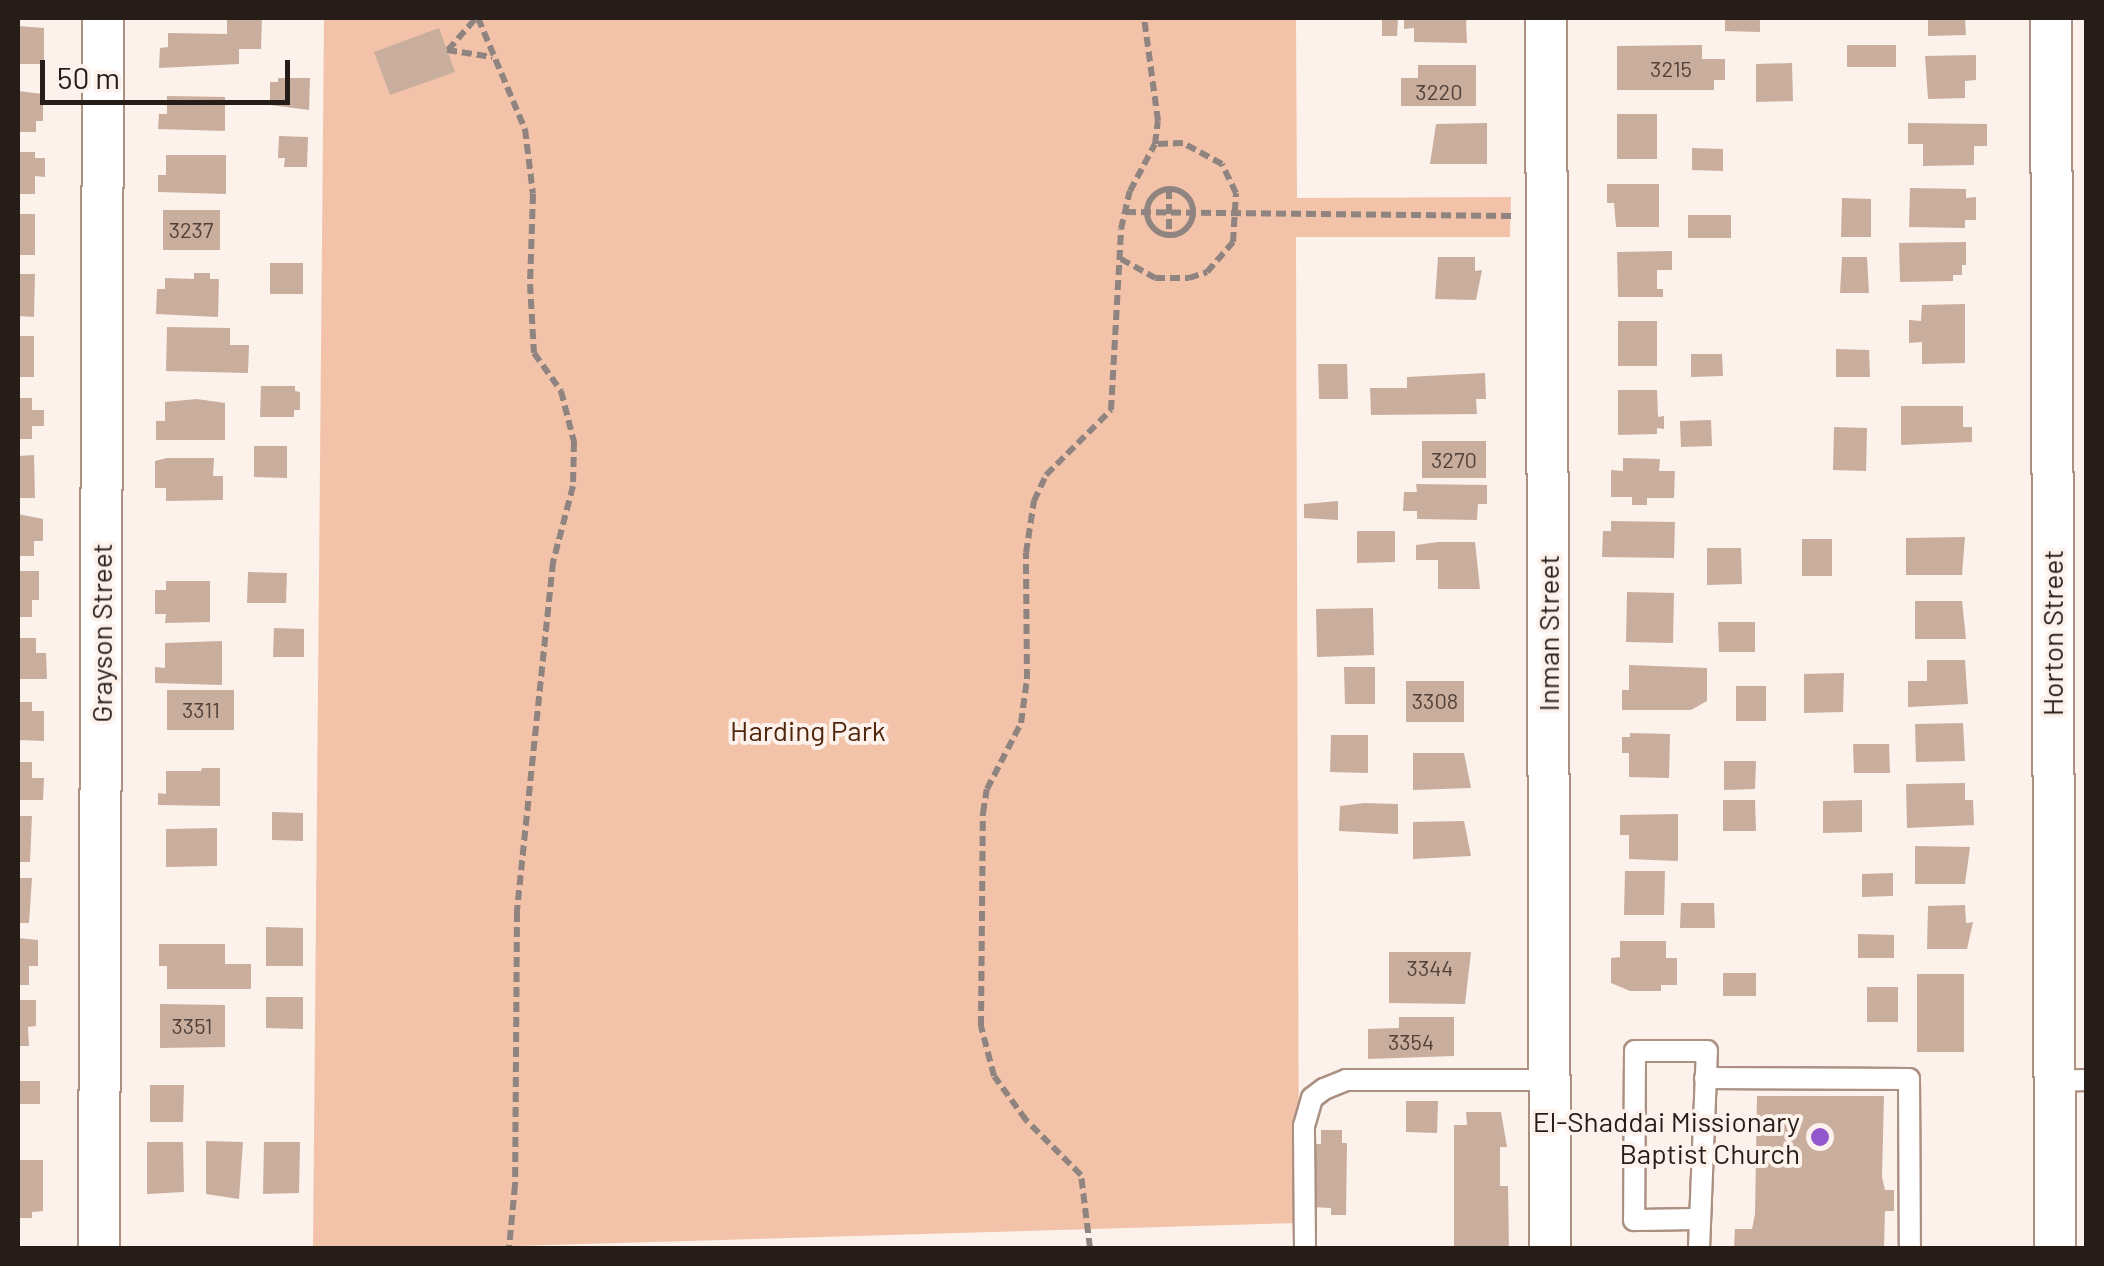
<!DOCTYPE html>
<style>
body{margin:0}
#map{position:relative;width:2104px;height:1266px;overflow:hidden;background:#fdf1eb;font-family:Barlow,sans-serif}
div>[style]{position:absolute}
[style*='--x']{left:calc(var(--x)*1px);top:calc(var(--y)*1px);width:calc(var(--w)*1px);rotate:calc(var(--a)*1deg)}
.green>*{inset:0;background:#f2c3a9}
.building>*{inset:0;background:#c9ae9e}
.path>*{height:6px;margin-top:-3px;transform-origin:0;background:repeating-linear-gradient(90deg,#8f847f 0 10px,transparent 0 15px)}
.path>.ring{margin:-3px;padding:0;box-sizing:content-box;background:none;border:6px solid #8f847f;border-radius:50%}
.roads{filter:drop-shadow(2px 0 #ac9183) drop-shadow(-2px 0 #ac9183) drop-shadow(0 2px #ac9183) drop-shadow(0 -2px #ac9183)}
.service>*{height:20px;margin:-10px;padding:0 10px;transform-origin:10px;border-radius:10px;background:#fff}
.minor>*{height:40px;margin:-20px;padding:0 20px;transform-origin:20px;border-radius:20px;background:#fff}
.dots>*{width:28px;height:28px;translate:-50% -50%;box-sizing:border-box;border:5px solid #fdf1eb;border-radius:50%}
span{translate:-50% -50%;white-space:nowrap;text-align:center;line-height:1.15;-webkit-text-stroke:8px #fdf1eb;paint-order:stroke}
.number-label{font-size:22px;color:#50413a}
.number-label span{-webkit-text-stroke-width:0}
.street-label{font-size:28px;color:#271d18}
.park-label{font-size:28px;color:#4f260c}
.poi-label{font-size:28px;color:#271d18}
.right{translate:-100% -50%;text-align:right}
.frame{position:absolute;inset:0;border:20px solid #271d18;pointer-events:none}
.scale{position:absolute;left:40px;top:60px;width:250px;height:45px;box-sizing:border-box;border:5px solid #271d18;border-top:0;padding-left:12px;font-size:30px;line-height:35px;white-space:nowrap;color:#271d18;-webkit-text-stroke:8px #fdf1eb;paint-order:stroke}
</style>
<div id="map">
<div class="green">
<div style="clip-path:polygon(324px 18px,1296px 18px,1297px 198px,1511px 197px,1510px 237px,1296px 237px,1299px 1223px,449px 1248px,313px 1248px)"></div>
</div>
<div class="building">
<div style="clip-path:polygon(227px 18px,262px 18px,261px 49px,239px 49px,239px 64px,159px 68px,160px 48px,168px 47px,168px 33px,227px 34px)"></div>
<div style="clip-path:polygon(1382px 18px,1398px 18px,1397px 36px,1382px 36px)"></div>
<div style="clip-path:polygon(1404px 18px,1466px 18px,1467px 43px,1414px 42px,1414px 28px,1404px 29px)"></div>
<div style="clip-path:polygon(1725px 18px,1760px 18px,1760px 32px,1725px 31px)"></div>
<div style="clip-path:polygon(1928px 18px,1965px 18px,1966px 35px,1928px 36px)"></div>
<div style="clip-path:polygon(18px 26px,44px 28px,44px 64px,18px 64px)"></div>
<div style="clip-path:polygon(439px 28px,455px 72px,390px 95px,374px 52px)"></div>
<div style="clip-path:polygon(1702px 45px,1702px 59px,1725px 59px,1725px 80px,1714px 80px,1714px 90px,1617px 90px,1617px 46px)"></div>
<div style="clip-path:polygon(1847px 45px,1896px 45px,1896px 67px,1847px 67px)"></div>
<div style="clip-path:polygon(1976px 55px,1976px 80px,1965px 81px,1965px 98px,1928px 99px,1925px 56px)"></div>
<div style="clip-path:polygon(1792px 63px,1793px 101px,1756px 102px,1756px 64px)"></div>
<div style="clip-path:polygon(1418px 65px,1476px 65px,1476px 106px,1401px 106px,1401px 78px,1418px 78px)"></div>
<div style="clip-path:polygon(278px 78px,310px 78px,309px 110px,270px 105px,270px 82px,278px 82px)"></div>
<div style="clip-path:polygon(18px 91px,43px 94px,43px 121px,36px 121px,36px 132px,18px 132px)"></div>
<div style="clip-path:polygon(167px 96px,225px 97px,225px 131px,158px 129px,159px 114px,167px 114px)"></div>
<div style="clip-path:polygon(1617px 114px,1657px 114px,1657px 159px,1617px 159px)"></div>
<div style="clip-path:polygon(1487px 123px,1487px 164px,1430px 164px,1436px 124px)"></div>
<div style="clip-path:polygon(1908px 123px,1987px 124px,1987px 146px,1974px 146px,1974px 165px,1923px 166px,1923px 144px,1908px 144px)"></div>
<div style="clip-path:polygon(279px 136px,308px 137px,307px 167px,284px 167px,285px 158px,278px 158px)"></div>
<div style="clip-path:polygon(1692px 148px,1723px 149px,1723px 171px,1692px 170px)"></div>
<div style="clip-path:polygon(18px 152px,35px 152px,35px 158px,45px 158px,45px 177px,35px 176px,35px 194px,18px 194px)"></div>
<div style="clip-path:polygon(166px 155px,226px 155px,226px 194px,158px 192px,158px 175px,166px 175px)"></div>
<div style="clip-path:polygon(1607px 184px,1659px 184px,1659px 227px,1616px 227px,1614px 203px,1607px 203px)"></div>
<div style="clip-path:polygon(1910px 188px,1966px 189px,1966px 198px,1976px 197px,1976px 220px,1965px 220px,1965px 228px,1909px 227px)"></div>
<div style="clip-path:polygon(1842px 198px,1871px 199px,1871px 237px,1841px 237px)"></div>
<div style="clip-path:polygon(163px 210px,220px 210px,220px 250px,163px 250px)"></div>
<div style="clip-path:polygon(18px 214px,35px 214px,35px 255px,18px 255px)"></div>
<div style="clip-path:polygon(1688px 215px,1731px 215px,1731px 238px,1688px 238px)"></div>
<div style="clip-path:polygon(1966px 242px,1966px 265px,1962px 265px,1962px 275px,1953px 275px,1953px 281px,1900px 282px,1899px 243px)"></div>
<div style="clip-path:polygon(1672px 251px,1672px 270px,1657px 270px,1657px 289px,1663px 289px,1663px 297px,1618px 297px,1617px 252px)"></div>
<div style="clip-path:polygon(1438px 257px,1475px 257px,1475px 271px,1482px 270px,1476px 300px,1435px 299px)"></div>
<div style="clip-path:polygon(1842px 257px,1867px 257px,1869px 293px,1840px 293px)"></div>
<div style="clip-path:polygon(270px 263px,303px 263px,303px 294px,270px 294px)"></div>
<div style="clip-path:polygon(194px 273px,210px 273px,210px 279px,219px 279px,218px 317px,156px 314px,157px 289px,165px 289px,165px 278px,194px 279px)"></div>
<div style="clip-path:polygon(18px 274px,35px 274px,34px 317px,18px 316px)"></div>
<div style="clip-path:polygon(1965px 304px,1965px 363px,1922px 364px,1922px 342px,1909px 343px,1909px 320px,1921px 321px,1922px 305px)"></div>
<div style="clip-path:polygon(1618px 321px,1657px 321px,1657px 366px,1618px 366px)"></div>
<div style="clip-path:polygon(167px 327px,230px 328px,230px 345px,249px 345px,248px 373px,166px 371px)"></div>
<div style="clip-path:polygon(18px 336px,34px 336px,34px 377px,18px 377px)"></div>
<div style="clip-path:polygon(1836px 349px,1869px 350px,1870px 377px,1836px 377px)"></div>
<div style="clip-path:polygon(1691px 354px,1722px 354px,1723px 376px,1691px 377px)"></div>
<div style="clip-path:polygon(1318px 364px,1347px 364px,1348px 399px,1319px 399px)"></div>
<div style="clip-path:polygon(1485px 373px,1486px 399px,1476px 399px,1477px 414px,1371px 415px,1370px 388px,1407px 388px,1407px 377px)"></div>
<div style="clip-path:polygon(261px 386px,295px 386px,295px 391px,300px 392px,300px 410px,294px 410px,294px 417px,260px 417px)"></div>
<div style="clip-path:polygon(1618px 390px,1657px 390px,1658px 417px,1664px 416px,1664px 429px,1657px 428px,1657px 434px,1618px 435px)"></div>
<div style="clip-path:polygon(18px 398px,32px 398px,32px 410px,44px 410px,44px 426px,32px 426px,32px 439px,18px 439px)"></div>
<div style="clip-path:polygon(197px 399px,225px 403px,225px 440px,156px 440px,156px 421px,165px 421px,165px 402px)"></div>
<div style="clip-path:polygon(1901px 406px,1963px 406px,1963px 427px,1972px 427px,1972px 442px,1901px 445px)"></div>
<div style="clip-path:polygon(1711px 420px,1712px 446px,1681px 447px,1680px 421px)"></div>
<div style="clip-path:polygon(1834px 427px,1867px 428px,1866px 471px,1833px 470px)"></div>
<div style="clip-path:polygon(1422px 441px,1486px 441px,1486px 478px,1422px 478px)"></div>
<div style="clip-path:polygon(254px 446px,287px 446px,287px 478px,254px 477px)"></div>
<div style="clip-path:polygon(34px 455px,35px 498px,18px 498px,18px 456px)"></div>
<div style="clip-path:polygon(167px 458px,214px 458px,213px 476px,223px 476px,223px 500px,166px 501px,166px 488px,155px 488px,155px 461px)"></div>
<div style="clip-path:polygon(1623px 458px,1660px 459px,1659px 471px,1675px 471px,1674px 498px,1647px 498px,1647px 505px,1632px 505px,1632px 497px,1611px 497px,1611px 470px,1623px 471px)"></div>
<div style="clip-path:polygon(1416px 484px,1487px 485px,1487px 504px,1478px 504px,1477px 520px,1417px 519px,1417px 511px,1403px 511px,1404px 492px,1417px 492px)"></div>
<div style="clip-path:polygon(1338px 501px,1338px 520px,1304px 518px,1304px 504px)"></div>
<div style="clip-path:polygon(18px 514px,43px 519px,43px 541px,34px 541px,34px 556px,18px 556px)"></div>
<div style="clip-path:polygon(1611px 521px,1675px 522px,1674px 558px,1602px 557px,1603px 531px,1611px 531px)"></div>
<div style="clip-path:polygon(1357px 531px,1395px 531px,1395px 562px,1357px 563px)"></div>
<div style="clip-path:polygon(1965px 537px,1962px 575px,1906px 575px,1906px 538px)"></div>
<div style="clip-path:polygon(1802px 539px,1832px 539px,1832px 576px,1802px 576px)"></div>
<div style="clip-path:polygon(1438px 542px,1475px 542px,1480px 589px,1438px 589px,1438px 560px,1416px 560px,1416px 545px)"></div>
<div style="clip-path:polygon(1707px 548px,1741px 548px,1742px 584px,1707px 585px)"></div>
<div style="clip-path:polygon(18px 571px,39px 571px,39px 600px,32px 600px,32px 617px,18px 617px)"></div>
<div style="clip-path:polygon(248px 572px,287px 573px,286px 603px,247px 603px)"></div>
<div style="clip-path:polygon(166px 581px,210px 581px,210px 622px,165px 623px,166px 614px,155px 614px,155px 590px,166px 590px)"></div>
<div style="clip-path:polygon(1627px 592px,1674px 593px,1673px 643px,1626px 642px)"></div>
<div style="clip-path:polygon(1915px 601px,1962px 601px,1966px 639px,1915px 639px)"></div>
<div style="clip-path:polygon(1373px 608px,1374px 655px,1317px 657px,1316px 609px)"></div>
<div style="clip-path:polygon(1718px 622px,1755px 622px,1755px 652px,1719px 652px)"></div>
<div style="clip-path:polygon(274px 628px,304px 629px,304px 657px,273px 657px)"></div>
<div style="clip-path:polygon(18px 638px,36px 638px,36px 653px,46px 653px,47px 679px,18px 679px)"></div>
<div style="clip-path:polygon(222px 641px,222px 685px,155px 683px,155px 667px,165px 668px,165px 643px)"></div>
<div style="clip-path:polygon(1927px 660px,1965px 660px,1968px 704px,1908px 707px,1908px 681px,1927px 681px)"></div>
<div style="clip-path:polygon(1629px 665px,1707px 668px,1707px 701px,1691px 710px,1622px 710px,1622px 690px,1629px 690px)"></div>
<div style="clip-path:polygon(1344px 667px,1375px 667px,1375px 704px,1345px 704px)"></div>
<div style="clip-path:polygon(1844px 673px,1843px 712px,1804px 713px,1804px 674px)"></div>
<div style="clip-path:polygon(1406px 681px,1464px 681px,1464px 722px,1406px 722px)"></div>
<div style="clip-path:polygon(1736px 686px,1766px 686px,1766px 721px,1736px 721px)"></div>
<div style="clip-path:polygon(167px 690px,234px 690px,234px 730px,167px 730px)"></div>
<div style="clip-path:polygon(18px 702px,32px 702px,32px 711px,44px 711px,44px 741px,18px 740px)"></div>
<div style="clip-path:polygon(1963px 723px,1965px 761px,1916px 762px,1915px 724px)"></div>
<div style="clip-path:polygon(1630px 733px,1670px 734px,1669px 778px,1629px 777px,1629px 753px,1622px 753px,1622px 737px,1630px 737px)"></div>
<div style="clip-path:polygon(1331px 735px,1368px 735px,1368px 773px,1330px 772px)"></div>
<div style="clip-path:polygon(1853px 744px,1889px 744px,1890px 773px,1854px 773px)"></div>
<div style="clip-path:polygon(1413px 753px,1464px 753px,1471px 788px,1413px 790px)"></div>
<div style="clip-path:polygon(1724px 761px,1756px 761px,1755px 789px,1724px 790px)"></div>
<div style="clip-path:polygon(18px 762px,32px 762px,32px 778px,44px 778px,43px 800px,18px 800px)"></div>
<div style="clip-path:polygon(202px 768px,220px 768px,220px 806px,158px 805px,158px 793px,166px 794px,166px 771px,201px 771px)"></div>
<div style="clip-path:polygon(1965px 783px,1965px 800px,1973px 800px,1974px 825px,1907px 828px,1906px 784px)"></div>
<div style="clip-path:polygon(1723px 800px,1755px 800px,1756px 831px,1723px 831px)"></div>
<div style="clip-path:polygon(1862px 800px,1862px 832px,1823px 833px,1823px 801px)"></div>
<div style="clip-path:polygon(1364px 803px,1398px 804px,1398px 834px,1339px 831px,1340px 806px)"></div>
<div style="clip-path:polygon(272px 812px,303px 813px,303px 841px,272px 840px)"></div>
<div style="clip-path:polygon(1678px 814px,1678px 861px,1629px 859px,1629px 835px,1620px 835px,1620px 815px)"></div>
<div style="clip-path:polygon(18px 816px,32px 816px,30px 862px,18px 862px)"></div>
<div style="clip-path:polygon(1464px 821px,1471px 856px,1413px 859px,1413px 822px)"></div>
<div style="clip-path:polygon(217px 828px,217px 866px,166px 867px,166px 829px)"></div>
<div style="clip-path:polygon(1915px 846px,1970px 847px,1965px 884px,1915px 884px)"></div>
<div style="clip-path:polygon(1625px 871px,1665px 871px,1664px 915px,1624px 915px)"></div>
<div style="clip-path:polygon(1893px 873px,1893px 896px,1862px 897px,1862px 874px)"></div>
<div style="clip-path:polygon(18px 878px,32px 878px,29px 923px,18px 923px)"></div>
<div style="clip-path:polygon(1681px 903px,1714px 903px,1715px 928px,1680px 928px)"></div>
<div style="clip-path:polygon(1965px 905px,1966px 923px,1973px 922px,1967px 949px,1927px 949px,1928px 906px)"></div>
<div style="clip-path:polygon(266px 927px,303px 928px,303px 966px,266px 966px)"></div>
<div style="clip-path:polygon(1858px 934px,1894px 935px,1894px 958px,1858px 958px)"></div>
<div style="clip-path:polygon(18px 938px,38px 940px,38px 966px,29px 966px,29px 985px,18px 985px)"></div>
<div style="clip-path:polygon(1620px 941px,1666px 941px,1666px 958px,1677px 958px,1677px 985px,1661px 985px,1661px 991px,1630px 991px,1611px 983px,1611px 958px,1620px 957px)"></div>
<div style="clip-path:polygon(159px 944px,225px 944px,225px 964px,251px 964px,251px 989px,167px 989px,167px 966px,159px 966px)"></div>
<div style="clip-path:polygon(1389px 952px,1471px 952px,1465px 1004px,1389px 1003px)"></div>
<div style="clip-path:polygon(1723px 973px,1756px 973px,1756px 996px,1723px 996px)"></div>
<div style="clip-path:polygon(1917px 974px,1964px 974px,1964px 1052px,1917px 1052px)"></div>
<div style="clip-path:polygon(1867px 987px,1898px 987px,1898px 1022px,1867px 1022px)"></div>
<div style="clip-path:polygon(266px 997px,303px 997px,303px 1029px,266px 1028px)"></div>
<div style="clip-path:polygon(18px 1000px,36px 1000px,36px 1026px,28px 1027px,29px 1046px,18px 1046px)"></div>
<div style="clip-path:polygon(160px 1004px,225px 1005px,225px 1047px,160px 1048px)"></div>
<div style="clip-path:polygon(1399px 1017px,1454px 1017px,1454px 1056px,1368px 1059px,1368px 1029px,1399px 1028px)"></div>
<div style="clip-path:polygon(18px 1081px,40px 1081px,40px 1104px,18px 1104px)"></div>
<div style="clip-path:polygon(150px 1085px,184px 1085px,183px 1122px,150px 1122px)"></div>
<div style="clip-path:polygon(1757px 1096px,1884px 1096px,1882px 1177px,1885px 1190px,1894px 1190px,1894px 1211px,1885px 1211px,1884px 1248px,1734px 1248px,1735px 1229px,1752px 1229px,1755px 1214px)"></div>
<div style="clip-path:polygon(1406px 1101px,1438px 1101px,1437px 1133px,1406px 1132px)"></div>
<div style="clip-path:polygon(1466px 1112px,1501px 1112px,1507px 1147px,1500px 1147px,1500px 1186px,1508px 1186px,1509px 1248px,1454px 1248px,1454px 1125px,1467px 1125px)"></div>
<div style="clip-path:polygon(1321px 1130px,1342px 1130px,1342px 1143px,1347px 1143px,1346px 1215px,1331px 1215px,1331px 1208px,1312px 1207px,1313px 1144px,1321px 1144px)"></div>
<div style="clip-path:polygon(206px 1141px,243px 1142px,239px 1199px,206px 1194px)"></div>
<div style="clip-path:polygon(147px 1142px,183px 1142px,184px 1192px,147px 1194px)"></div>
<div style="clip-path:polygon(264px 1142px,300px 1142px,299px 1193px,263px 1194px)"></div>
<div style="clip-path:polygon(18px 1160px,43px 1160px,43px 1211px,32px 1212px,32px 1218px,18px 1218px)"></div>
</div>
<div class="path">
<div style="--x:478;--y:18;--w:121;--a:67.1"></div>
<div style="--x:525;--y:129;--w:65;--a:83"></div>
<div style="--x:533;--y:194;--w:90;--a:91.9"></div>
<div style="--x:530;--y:284;--w:69;--a:86.7"></div>
<div style="--x:534;--y:353;--w:47;--a:54.6"></div>
<div style="--x:561;--y:391;--w:53;--a:75.7"></div>
<div style="--x:574;--y:442;--w:44;--a:91.3"></div>
<div style="--x:573;--y:486;--w:79;--a:104.7"></div>
<div style="--x:553;--y:562;--w:352;--a:95.9"></div>
<div style="--x:517;--y:912;--w:273;--a:90.4"></div>
<div style="--x:515;--y:1185;--w:63;--a:95.4"></div>
<div style="--x:447;--y:50;--w:46;--a:8.8"></div>
<div style="--x:448;--y:50;--w:43;--a:-48.8"></div>
<div style="--x:1169;--y:189;--w:46;--a:90"></div>
<div class="ring" style="left:1147px;top:189px;width:40px;height:40px"></div>
<div style="--x:1126;--y:212;--w:387;--a:0.6"></div>
<div style="--x:1121;--y:259;--w:39;--a:29"></div>
<div style="--x:1155;--y:278;--w:34;--a:0"></div>
<div style="--x:1189;--y:278;--w:19;--a:-18"></div>
<div style="--x:1207;--y:272;--w:40;--a:-49"></div>
<div style="--x:1233;--y:242;--w:49;--a:-86.5"></div>
<div style="--x:1236;--y:193;--w:32;--a:-116"></div>
<div style="--x:1222;--y:164;--w:44;--a:-151.7"></div>
<div style="--x:1183;--y:143;--w:27;--a:178"></div>
<div style="--x:1090;--y:1248;--w:74;--a:-97"></div>
<div style="--x:1081;--y:1175;--w:78;--a:-135"></div>
<div style="--x:1026;--y:1120;--w:54;--a:-126"></div>
<div style="--x:994;--y:1076;--w:52;--a:-104.6"></div>
<div style="--x:981;--y:1026;--w:213;--a:-89.5"></div>
<div style="--x:983;--y:813;--w:24;--a:-81"></div>
<div style="--x:987;--y:789;--w:74;--a:-62.7"></div>
<div style="--x:1021;--y:723;--w:44;--a:-82.2"></div>
<div style="--x:1027;--y:679;--w:126;--a:-90.5"></div>
<div style="--x:1026;--y:553;--w:53;--a:-81.3"></div>
<div style="--x:1034;--y:501;--w:29;--a:-65"></div>
<div style="--x:1046;--y:475;--w:92;--a:-45"></div>
<div style="--x:1111;--y:410;--w:181;--a:-86.8"></div>
<div style="--x:1121;--y:229;--w:39;--a:-77"></div>
<div style="--x:1130;--y:191;--w:53;--a:-62"></div>
<div style="--x:1155;--y:144;--w:23;--a:-83"></div>
<div style="--x:1158;--y:121;--w:104;--a:-97.7"></div>
</div>
<div class="roads">
<div class="service">
<div style="--x:1705;--y:1078;--w:204;--a:0.3"></div>
<div style="--x:1909;--y:1079;--w:169;--a:89.7"></div>
<div style="--x:2054;--y:1081;--w:32;--a:-2"></div>
<div style="--x:1305;--y:1248;--w:122;--a:-90.5"></div>
<div style="--x:1304;--y:1126;--w:29;--a:-74"></div>
<div style="--x:1312;--y:1098;--w:15;--a:-37"></div>
<div style="--x:1324;--y:1089;--w:24;--a:-22"></div>
<div style="--x:1346;--y:1080;--w:203;--a:0"></div>
<div style="--x:1699;--y:1248;--w:197;--a:-87.7"></div>
<div style="--x:1707;--y:1051;--w:72;--a:180"></div>
<div style="--x:1635;--y:1051;--w:169;--a:90.3"></div>
<div style="--x:1634;--y:1220;--w:66;--a:-0.9"></div>
</div>
<div class="minor">
<div style="--x:1546;--y:18;--w:1230;--a:89.81"></div>
<div style="--x:2051;--y:18;--w:1230;--a:89.81"></div>
<div style="--x:99;--y:1248;--w:1230;--a:-89.81"></div>
</div>
</div>
<div class="dots">
<div style="left:1820px;top:1137px;background:#9256cd"></div>
</div>
<div class="number-label">
<span style="left:1671px;top:69px">3215</span>
<span style="left:1439px;top:92px">3220</span>
<span style="left:191px;top:230px">3237</span>
<span style="left:1454px;top:460px">3270</span>
<span style="left:1435px;top:701px">3308</span>
<span style="left:201px;top:710px">3311</span>
<span style="left:1430px;top:968px">3344</span>
<span style="left:192px;top:1026px">3351</span>
<span style="left:1411px;top:1042px">3354</span>
</div>
<div class="street-label">
<span style="left:101px;top:633px;rotate:-90deg">Grayson Street</span>
<span style="left:1548px;top:633px;rotate:-90deg">Inman Street</span>
<span style="left:2052px;top:633px;rotate:-90deg">Horton Street</span>
</div>
<div class="park-label">
<span style="left:808px;top:730px">Harding Park</span>
</div>
<div class="poi-label">
<span class="right" style="left:1800px;top:1137px">El-Shaddai Missionary<br>Baptist Church</span>
</div>
<div class="frame"></div>
<div class="scale">50 m</div>
</div>
